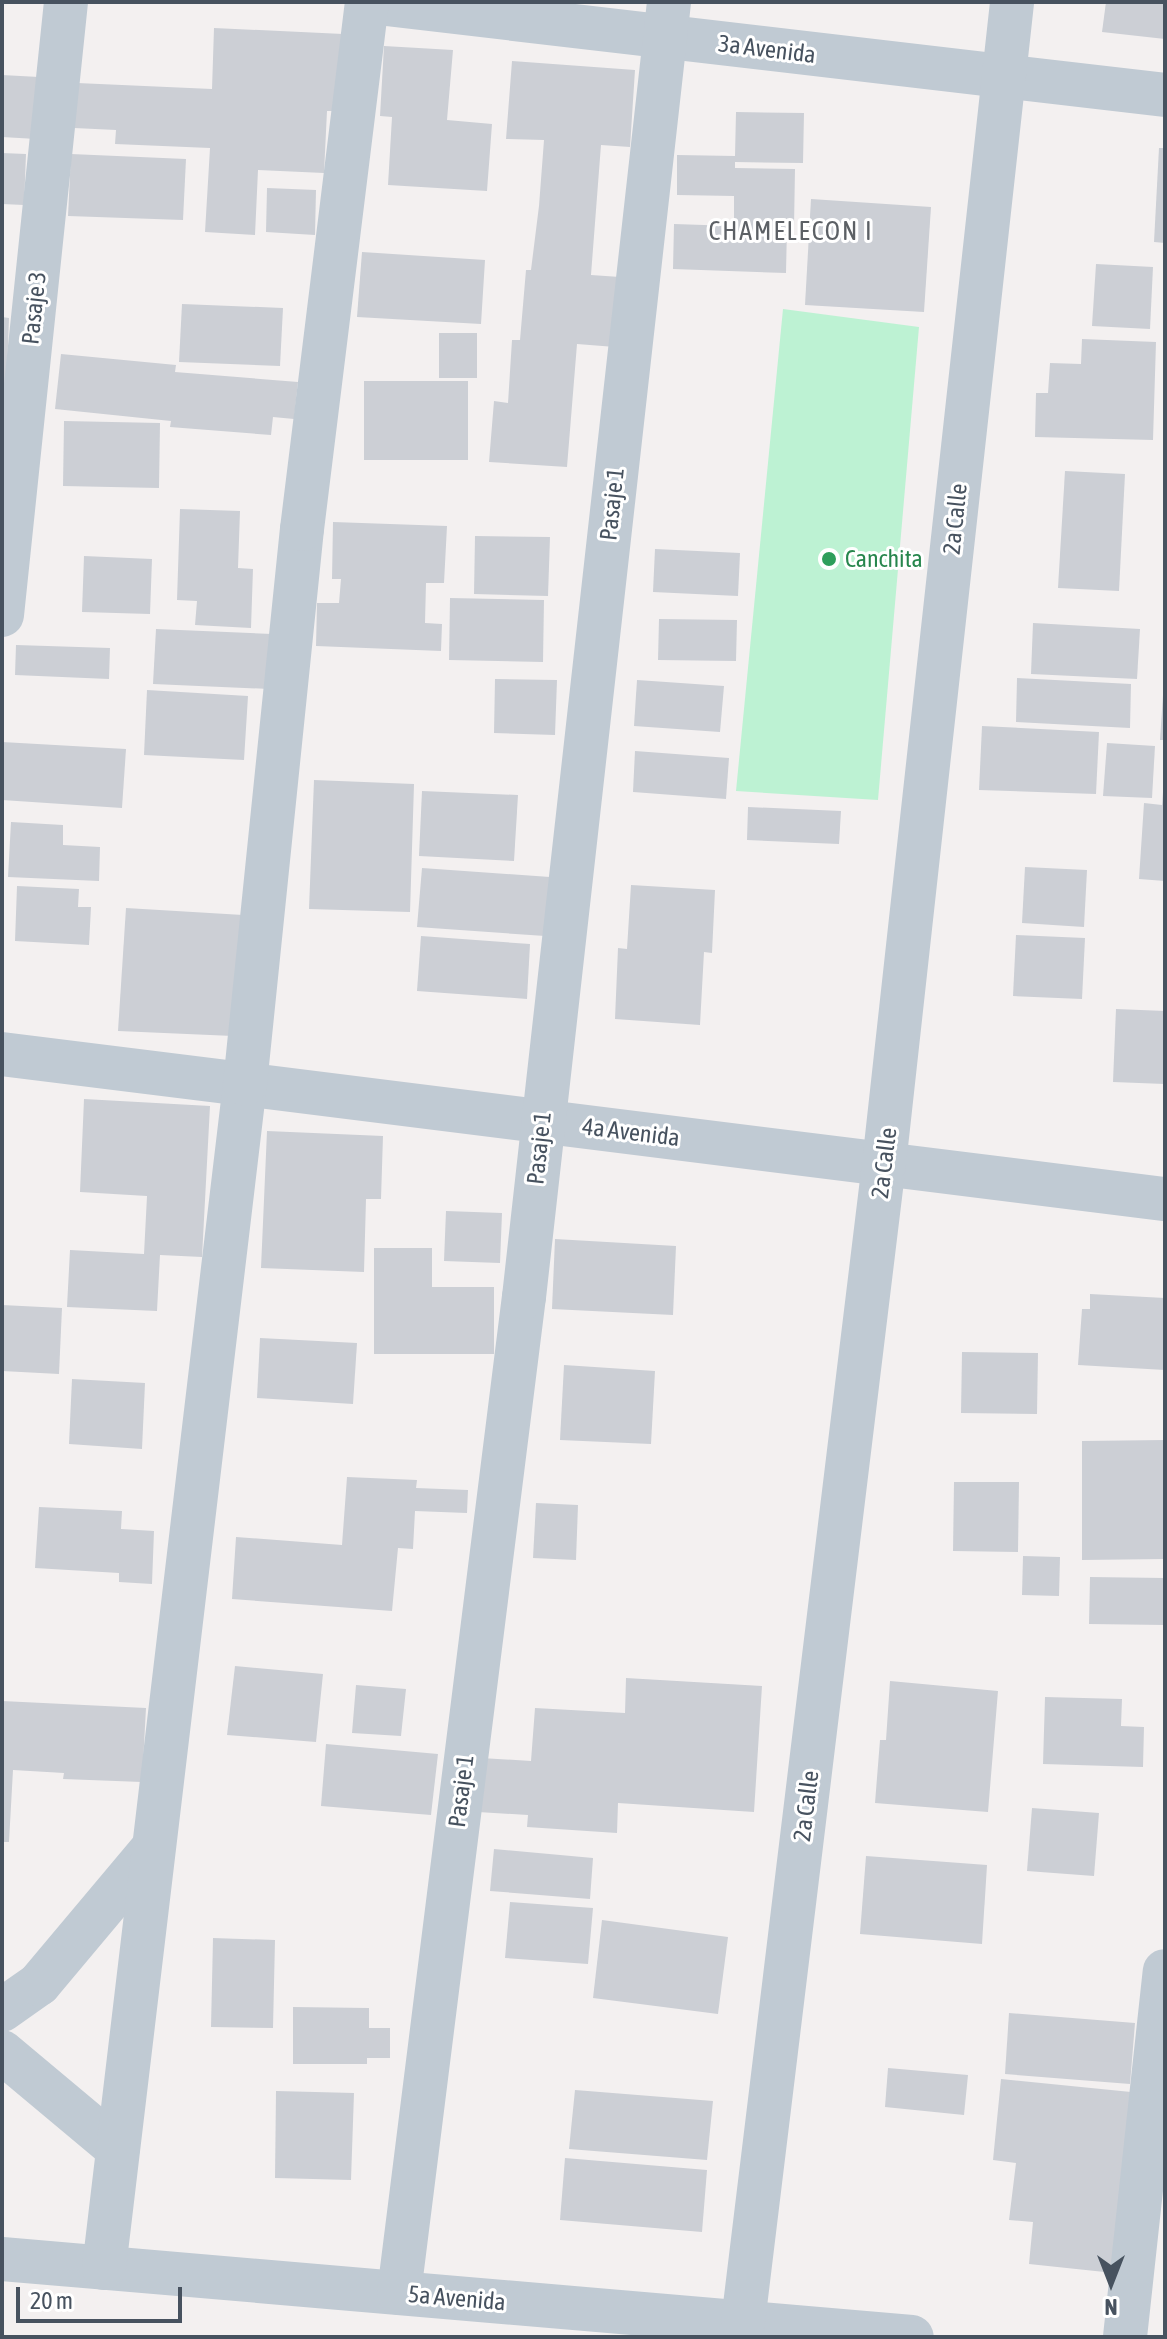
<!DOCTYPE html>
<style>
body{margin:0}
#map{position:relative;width:1167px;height:2339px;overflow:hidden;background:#f3f0f0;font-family:"Asap Condensed",sans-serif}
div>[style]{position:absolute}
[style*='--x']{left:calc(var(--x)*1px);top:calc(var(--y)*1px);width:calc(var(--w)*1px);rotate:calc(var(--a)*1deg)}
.green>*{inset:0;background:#bdf2d3}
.building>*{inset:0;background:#cccfd5}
.minor>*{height:44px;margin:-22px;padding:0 22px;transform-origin:22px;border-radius:22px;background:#c0cad3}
.dots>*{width:22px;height:22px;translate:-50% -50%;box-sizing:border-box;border:4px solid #fff;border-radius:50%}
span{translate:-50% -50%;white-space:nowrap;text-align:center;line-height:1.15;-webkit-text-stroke:6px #fff;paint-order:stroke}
.street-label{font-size:24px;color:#47525f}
.leisure-label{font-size:24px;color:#27864d}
.left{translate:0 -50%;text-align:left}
.neighbourhood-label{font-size:26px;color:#5c6065;letter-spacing:2px}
.frame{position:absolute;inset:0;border:4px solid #47525f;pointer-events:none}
.north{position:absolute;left:1071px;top:2243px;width:80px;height:80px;-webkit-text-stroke:6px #fff;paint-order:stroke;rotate:180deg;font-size:22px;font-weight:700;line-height:32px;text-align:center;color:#47525f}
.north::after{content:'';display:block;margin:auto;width:28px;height:36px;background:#47525f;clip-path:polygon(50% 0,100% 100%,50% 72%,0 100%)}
.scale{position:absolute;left:16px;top:2287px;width:166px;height:36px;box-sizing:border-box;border:4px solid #47525f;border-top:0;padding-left:10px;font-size:24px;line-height:28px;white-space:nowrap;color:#47525f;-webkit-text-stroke:6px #fff;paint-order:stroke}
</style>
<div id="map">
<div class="green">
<div style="clip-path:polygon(783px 309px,919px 327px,878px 800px,736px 791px)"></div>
</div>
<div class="building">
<div style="clip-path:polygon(1106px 2px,1165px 2px,1165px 39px,1102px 32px)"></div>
<div style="clip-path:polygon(214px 28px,343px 34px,341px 111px,327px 111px,324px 173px,258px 170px,255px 235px,205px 232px,210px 148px,115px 144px,116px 130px,74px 128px,77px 83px,212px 89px)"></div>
<div style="clip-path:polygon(384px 46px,453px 50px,447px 120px,492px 124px,487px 191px,388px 185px,392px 117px,380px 116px)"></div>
<div style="clip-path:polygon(512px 61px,635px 70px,630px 147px,601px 145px,591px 275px,620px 277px,615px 347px,577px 344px,567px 467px,489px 462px,494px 401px,508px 403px,512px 340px,520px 340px,526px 270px,531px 270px,539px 206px,544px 140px,506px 139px)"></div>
<div style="clip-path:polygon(2px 75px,39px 77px,36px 139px,2px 137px)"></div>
<div style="clip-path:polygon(736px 112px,804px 113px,803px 163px,735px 162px,735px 168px,795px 169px,794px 227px,787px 227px,786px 273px,673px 269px,674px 224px,734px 226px,734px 196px,677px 195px,677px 155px,735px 156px)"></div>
<div style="clip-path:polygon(1159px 148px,1165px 148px,1165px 243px,1154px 242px)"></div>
<div style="clip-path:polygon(2px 153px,26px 154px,24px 205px,2px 204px)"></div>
<div style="clip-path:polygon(71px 154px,186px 159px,183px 220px,68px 216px)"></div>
<div style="clip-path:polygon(267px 188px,316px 190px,315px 235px,266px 232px)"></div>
<div style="clip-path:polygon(811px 199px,931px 207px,924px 312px,805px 305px)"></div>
<div style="clip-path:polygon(362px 252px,485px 260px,481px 324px,357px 317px)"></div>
<div style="clip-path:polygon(1096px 264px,1153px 267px,1150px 329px,1092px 326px)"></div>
<div style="clip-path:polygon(182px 304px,283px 308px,280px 366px,179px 362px)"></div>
<div style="clip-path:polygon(2px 317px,9px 318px,6px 400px,2px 400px)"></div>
<div style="clip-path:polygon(439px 333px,477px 333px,477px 378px,439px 378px)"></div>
<div style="clip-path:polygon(1082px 339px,1156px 342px,1153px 440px,1035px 437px,1036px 393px,1048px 393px,1050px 363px,1081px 364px)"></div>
<div style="clip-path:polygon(61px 354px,176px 365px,175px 372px,298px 382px,294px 419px,273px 417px,271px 435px,170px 427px,171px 421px,55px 409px)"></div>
<div style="clip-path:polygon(364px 381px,468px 381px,468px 460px,364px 460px)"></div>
<div style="clip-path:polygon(64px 421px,160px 423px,159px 488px,63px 486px)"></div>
<div style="clip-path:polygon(1065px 471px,1125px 474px,1119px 591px,1058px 588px)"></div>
<div style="clip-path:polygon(180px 509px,240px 511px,238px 568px,253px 569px,251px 628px,195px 625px,197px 601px,177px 600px)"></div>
<div style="clip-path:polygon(333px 522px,447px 526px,444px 583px,426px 583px,425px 623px,442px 624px,441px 651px,316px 646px,317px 603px,339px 603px,341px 579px,332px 579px)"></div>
<div style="clip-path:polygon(475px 536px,550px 537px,548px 596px,474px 594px)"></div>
<div style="clip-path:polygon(655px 549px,740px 553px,738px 596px,653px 592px)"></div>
<div style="clip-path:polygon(84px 556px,152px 559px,150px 614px,82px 612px)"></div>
<div style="clip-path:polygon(450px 598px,544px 600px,543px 662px,449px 660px)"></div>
<div style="clip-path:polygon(659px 619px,737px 620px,736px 661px,658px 660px)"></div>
<div style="clip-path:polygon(1033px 623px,1140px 629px,1137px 679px,1031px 674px)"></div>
<div style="clip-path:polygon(156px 629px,272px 634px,269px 689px,153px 684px)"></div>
<div style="clip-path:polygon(16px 645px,110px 648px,109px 679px,15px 675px)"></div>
<div style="clip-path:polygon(1017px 678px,1131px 684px,1130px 728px,1016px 722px)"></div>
<div style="clip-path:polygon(495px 679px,557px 680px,555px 735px,494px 733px)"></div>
<div style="clip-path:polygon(637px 680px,724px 686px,720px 732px,634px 726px)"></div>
<div style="clip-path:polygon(147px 690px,248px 696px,244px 760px,144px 755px)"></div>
<div style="clip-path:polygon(1163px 695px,1165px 695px,1165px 740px,1160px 740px)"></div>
<div style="clip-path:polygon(982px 726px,1099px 732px,1096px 794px,979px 790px)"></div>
<div style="clip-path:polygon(2px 742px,126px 749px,122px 808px,2px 800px)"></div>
<div style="clip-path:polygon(1107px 743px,1155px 746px,1152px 798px,1103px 796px)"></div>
<div style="clip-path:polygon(635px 751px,729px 758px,726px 799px,633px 792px)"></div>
<div style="clip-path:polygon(314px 780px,414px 784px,410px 912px,309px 909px)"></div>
<div style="clip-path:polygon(422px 791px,518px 795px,514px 861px,419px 856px)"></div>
<div style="clip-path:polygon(1163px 792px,1165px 881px,1139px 879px,1144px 803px,1162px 805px)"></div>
<div style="clip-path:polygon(748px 807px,841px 811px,839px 844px,747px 840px)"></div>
<div style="clip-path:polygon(11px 822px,63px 825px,63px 845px,100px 847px,99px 881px,8px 877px)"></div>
<div style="clip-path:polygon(1025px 867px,1087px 870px,1084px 927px,1022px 923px)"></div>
<div style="clip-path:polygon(422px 868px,550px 877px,545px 936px,417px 927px)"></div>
<div style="clip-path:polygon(631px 885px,715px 890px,712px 953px,704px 952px,700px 1025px,615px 1019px,618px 948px,627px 949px)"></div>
<div style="clip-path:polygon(17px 886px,79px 889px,78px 907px,91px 907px,89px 945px,15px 941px)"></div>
<div style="clip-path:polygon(126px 908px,243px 915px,233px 1036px,118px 1031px)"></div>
<div style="clip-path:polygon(1016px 935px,1085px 938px,1082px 999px,1013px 996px)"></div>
<div style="clip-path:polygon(421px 936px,530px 944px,527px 999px,417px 991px)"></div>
<div style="clip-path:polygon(1116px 1009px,1165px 1011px,1165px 1084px,1113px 1082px)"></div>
<div style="clip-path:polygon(84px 1099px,210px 1106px,202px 1257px,160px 1255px,157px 1311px,67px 1307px,70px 1250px,144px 1254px,147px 1196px,80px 1192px)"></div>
<div style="clip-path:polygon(267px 1131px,383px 1136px,381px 1199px,366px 1199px,364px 1272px,261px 1268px)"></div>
<div style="clip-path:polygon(446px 1211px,502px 1213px,500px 1263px,444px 1261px)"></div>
<div style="clip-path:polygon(555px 1239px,676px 1246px,673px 1315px,552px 1309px)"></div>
<div style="clip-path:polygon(374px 1248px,432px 1248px,432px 1287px,494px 1287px,494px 1354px,374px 1354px)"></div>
<div style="clip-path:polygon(1090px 1294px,1165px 1298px,1165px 1370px,1078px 1365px,1082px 1309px,1090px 1309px)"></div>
<div style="clip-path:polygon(2px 1305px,62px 1308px,59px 1374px,2px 1371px)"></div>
<div style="clip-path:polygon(260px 1338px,357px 1343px,353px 1404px,257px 1398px)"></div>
<div style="clip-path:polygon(962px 1352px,1038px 1353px,1037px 1414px,961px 1413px)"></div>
<div style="clip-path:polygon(564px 1365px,655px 1371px,651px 1444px,560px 1440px)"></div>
<div style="clip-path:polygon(72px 1379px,145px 1383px,142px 1449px,69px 1444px)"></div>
<div style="clip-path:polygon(1165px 1440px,1165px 1559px,1082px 1560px,1082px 1441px)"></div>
<div style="clip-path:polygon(347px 1477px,417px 1480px,416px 1488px,468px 1490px,467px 1513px,415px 1511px,413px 1549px,398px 1548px,392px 1611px,232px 1599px,236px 1537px,342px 1545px)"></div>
<div style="clip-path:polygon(954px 1482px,1019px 1482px,1018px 1552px,953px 1551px)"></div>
<div style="clip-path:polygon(536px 1503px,578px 1505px,576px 1560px,533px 1558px)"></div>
<div style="clip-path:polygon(39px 1507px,122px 1511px,121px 1529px,154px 1531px,152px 1584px,119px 1582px,119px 1573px,35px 1568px)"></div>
<div style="clip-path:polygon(1023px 1556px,1060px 1557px,1059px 1596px,1022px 1595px)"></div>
<div style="clip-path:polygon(1090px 1577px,1165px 1578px,1165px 1625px,1089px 1624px)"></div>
<div style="clip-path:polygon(235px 1666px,323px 1674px,316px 1742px,227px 1735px)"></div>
<div style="clip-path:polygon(626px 1678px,762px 1686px,754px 1812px,618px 1803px,617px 1833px,527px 1827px,528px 1815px,478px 1812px,481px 1758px,531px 1761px,535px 1708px,625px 1713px)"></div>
<div style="clip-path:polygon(890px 1681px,998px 1691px,988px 1812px,875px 1803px,880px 1740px,886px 1740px)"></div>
<div style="clip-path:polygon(356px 1685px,406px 1689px,401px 1736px,352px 1733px)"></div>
<div style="clip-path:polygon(1045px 1697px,1122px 1699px,1121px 1726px,1144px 1727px,1143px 1767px,1043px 1764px)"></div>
<div style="clip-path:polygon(2px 1701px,146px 1708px,142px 1782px,63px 1779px,64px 1773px,13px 1770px,9px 1842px,2px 1842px)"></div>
<div style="clip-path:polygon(326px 1744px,438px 1754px,431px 1815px,321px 1806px)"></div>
<div style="clip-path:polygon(1032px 1808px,1099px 1813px,1094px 1876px,1027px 1871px)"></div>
<div style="clip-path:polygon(494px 1849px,593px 1858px,590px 1899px,490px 1891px)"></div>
<div style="clip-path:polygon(866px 1856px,987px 1865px,982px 1944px,860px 1934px)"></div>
<div style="clip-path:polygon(510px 1902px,593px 1908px,588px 1964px,505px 1958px)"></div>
<div style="clip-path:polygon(602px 1920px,728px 1937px,718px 2014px,593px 1998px)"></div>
<div style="clip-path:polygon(213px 1938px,275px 1940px,273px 2028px,211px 2027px)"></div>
<div style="clip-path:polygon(293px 2007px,369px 2008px,369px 2028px,390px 2028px,390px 2058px,367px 2058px,367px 2064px,293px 2064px)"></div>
<div style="clip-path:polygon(1009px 2013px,1135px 2023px,1130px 2084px,1005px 2074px)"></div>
<div style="clip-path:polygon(888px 2068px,968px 2075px,964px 2115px,885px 2107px)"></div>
<div style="clip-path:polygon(1001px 2079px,1131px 2092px,1114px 2273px,1029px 2264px,1033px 2222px,1009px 2220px,1016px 2163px,993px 2160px)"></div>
<div style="clip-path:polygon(575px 2090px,713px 2101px,707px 2160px,569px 2149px)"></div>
<div style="clip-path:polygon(276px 2091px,354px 2093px,351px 2180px,275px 2178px)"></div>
<div style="clip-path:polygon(565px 2158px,707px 2170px,702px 2232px,560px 2220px)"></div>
</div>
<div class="minor">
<div style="--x:369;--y:2;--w:801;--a:6.66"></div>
<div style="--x:2;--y:615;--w:616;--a:-84.04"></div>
<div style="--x:2;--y:1054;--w:1172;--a:7.11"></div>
<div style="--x:2;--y:2010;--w:45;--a:-35.1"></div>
<div style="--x:39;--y:1984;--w:177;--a:-50"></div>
<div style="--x:2;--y:2052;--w:151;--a:39.9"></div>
<div style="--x:2;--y:2259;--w:913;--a:4.9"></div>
<div style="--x:104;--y:2268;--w:1192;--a:-83.21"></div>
<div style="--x:245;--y:1084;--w:558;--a:-84.14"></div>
<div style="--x:302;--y:529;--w:531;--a:-82.97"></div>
<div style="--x:399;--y:2293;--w:1004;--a:-82.85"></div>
<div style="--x:524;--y:1297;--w:1303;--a:-83.61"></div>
<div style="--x:743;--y:2322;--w:1167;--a:-83.06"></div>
<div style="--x:884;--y:1164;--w:1169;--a:-83.71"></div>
<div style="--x:1125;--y:2337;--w:368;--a:-83.8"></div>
</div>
<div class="dots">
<div style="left:829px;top:559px;background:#2e9e5b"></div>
</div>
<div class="street-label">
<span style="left:767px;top:49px;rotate:7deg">3a Avenida</span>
<span style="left:34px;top:308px;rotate:-84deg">Pasaje 3</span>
<span style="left:612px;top:504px;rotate:-84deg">Pasaje 1</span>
<span style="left:955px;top:519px;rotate:-84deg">2a Calle</span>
<span style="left:631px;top:1132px;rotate:7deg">4a Avenida</span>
<span style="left:539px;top:1148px;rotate:-84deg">Pasaje 1</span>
<span style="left:884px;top:1163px;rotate:-83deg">2a Calle</span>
<span style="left:461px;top:1791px;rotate:-83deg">Pasaje 1</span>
<span style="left:806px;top:1806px;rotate:-83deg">2a Calle</span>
<span style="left:457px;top:2298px;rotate:5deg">5a Avenida</span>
</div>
<div class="leisure-label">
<span class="left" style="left:845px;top:559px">Canchita</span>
</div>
<div class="neighbourhood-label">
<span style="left:791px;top:232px">CHAMELECON I</span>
</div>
<div class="frame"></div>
<div class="north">N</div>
<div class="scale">20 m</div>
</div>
